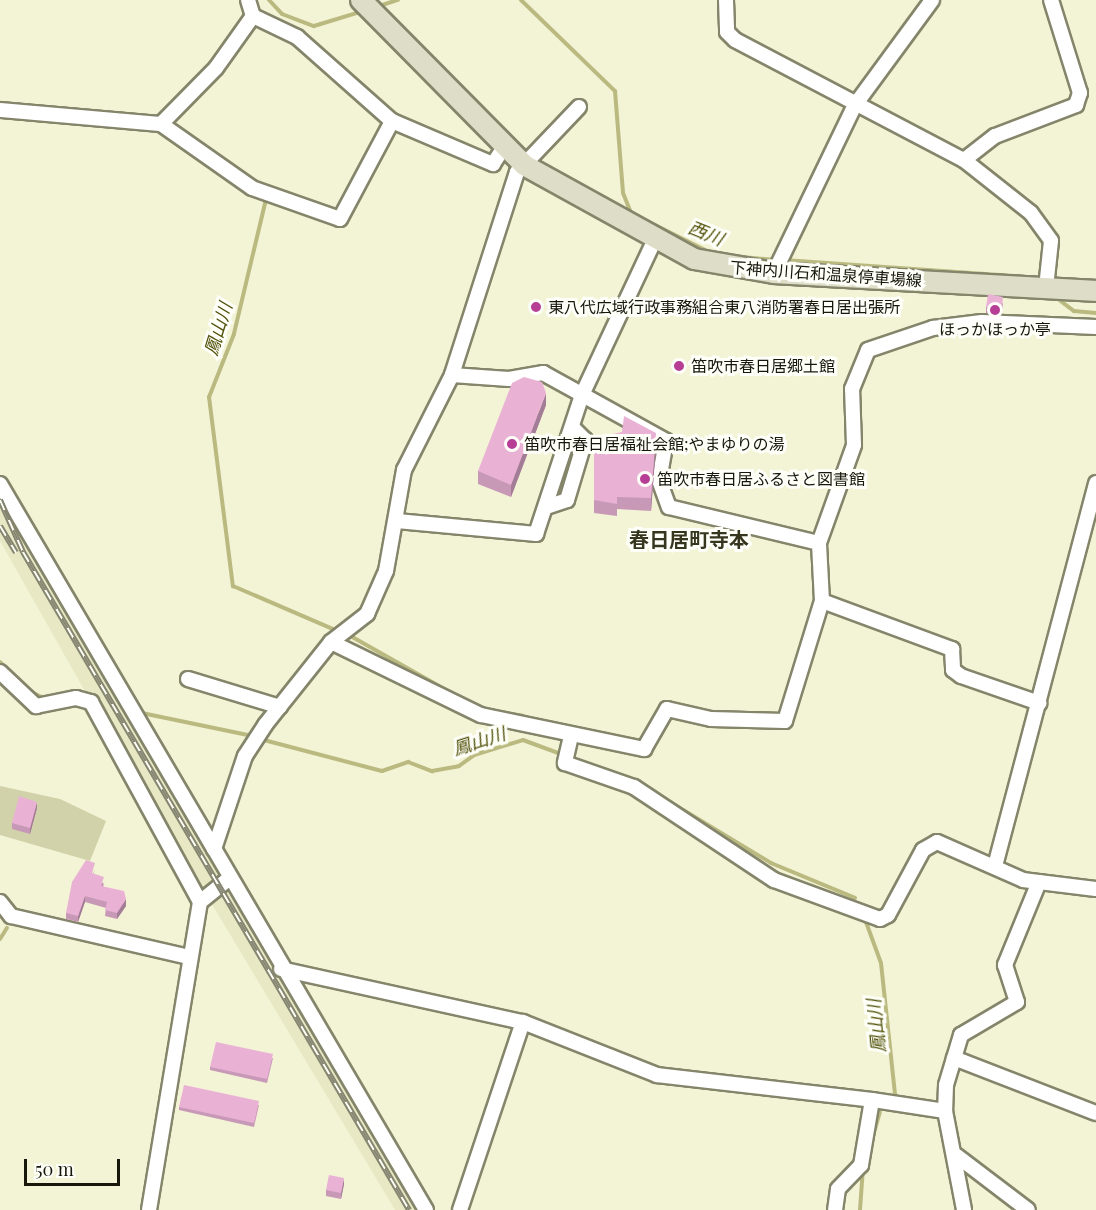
<!DOCTYPE html>
<meta charset="utf-8">
<style>
body{margin:0}
#map{position:relative;width:1096px;height:1210px;overflow:hidden;background:#f3f3d6;font-family:"Playfair Display","Noto Sans JP",serif}
div>[style]{position:absolute}
[style*='--x']{left:calc(var(--x)*1px);top:calc(var(--y)*1px);width:calc(var(--w)*1px);rotate:calc(var(--a)*1deg)}
.built>*{inset:0;background:#e8e9c4}
.green>*{inset:0;background:#d1d2a9}
.stream>*{height:4px;margin:-2px;padding:0 2px;transform-origin:2px;border-radius:2px;background:#baba80}
.roads{filter:drop-shadow(2px 0 #84856a) drop-shadow(-2px 0 #84856a) drop-shadow(0 2px #84856a) drop-shadow(0 -2px #84856a)}
.minor>*{height:14px;margin:-7px;padding:0 7px;transform-origin:7px;border-radius:7px;background:#fff}
.secondary>*{height:20px;margin:-10px;padding:0 10px;transform-origin:10px;border-radius:10px;background:#dedec8}
.rail>*{height:6px;margin-top:-3px;transform-origin:0;background:repeating-linear-gradient(90deg,#fefff9 0 11px,#858571 0 22px);box-sizing:border-box;border-block:2px solid #858571}
.wall>*{inset:0;background:#c899b7}
.shaded-wall>*{inset:0;background:#a37d95}
.building>*{inset:0;background:#e9b2d5}
.dots>*{width:16px;height:16px;translate:-50% -50%;box-sizing:border-box;border:3px solid #fefff9;border-radius:50%}
span{translate:-50% -50%;white-space:nowrap;text-align:center;line-height:1.15;-webkit-text-stroke:6px #fefff9;paint-order:stroke}
.street-label{font-size:16px;color:#17170c}
.poi-label{font-size:16px;color:#17170c}
.left{translate:0 -50%;text-align:left}
.water-label{font-size:18px;color:#52510a;font-style:italic}
.quarter-label{font-size:20px;color:#36361f;font-weight:700}
.scale{position:absolute;left:24px;top:1159px;width:96px;height:27px;box-sizing:border-box;border:3px solid #17170c;border-top:0;padding-left:8px;font-size:18px;line-height:21px;white-space:nowrap;color:#17170c;-webkit-text-stroke:4px #fefff9;paint-order:stroke}
</style>
<div id="map">
<div class="built">
<div style="clip-path:polygon(0 484px,227px 890px,417px 1210px,395px 1210px,91px 702px,0 541px)"></div>
</div>
<div class="green">
<div style="clip-path:polygon(0 786px,60px 799px,106px 821px,90px 861px,0 835px)"></div>
</div>
<div class="stream">
<div style="--x:269;--y:0;--w:19;--a:47"></div>
<div style="--x:282;--y:14;--w:34;--a:21"></div>
<div style="--x:314;--y:26;--w:51;--a:-17"></div>
<div style="--x:521;--y:0;--w:131;--a:44.1"></div>
<div style="--x:615;--y:91;--w:102;--a:85.5"></div>
<div style="--x:623;--y:193;--w:22;--a:68"></div>
<div style="--x:631;--y:213;--w:89;--a:26.6"></div>
<div style="--x:376;--y:7;--w:23;--a:-18"></div>
<div style="--x:267;--y:195;--w:143;--a:103.4"></div>
<div style="--x:234;--y:334;--w:68;--a:111.6"></div>
<div style="--x:209;--y:397;--w:191;--a:82.8"></div>
<div style="--x:233;--y:586;--w:116;--a:23.3"></div>
<div style="--x:730;--y:256;--w:47;--a:4.9"></div>
<div style="--x:784;--y:260;--w:246;--a:4"></div>
<div style="--x:1058;--y:299;--w:20;--a:37"></div>
<div style="--x:1074;--y:311;--w:22;--a:5"></div>
<div style="--x:347;--y:634;--w:124;--a:29.5"></div>
<div style="--x:0;--y:662;--w:11;--a:45"></div>
<div style="--x:26;--y:689;--w:21;--a:28"></div>
<div style="--x:137;--y:712;--w:118;--a:11.7"></div>
<div style="--x:501;--y:712;--w:22;--a:10"></div>
<div style="--x:260;--y:739;--w:126;--a:14.7"></div>
<div style="--x:382;--y:771;--w:28;--a:-19"></div>
<div style="--x:408;--y:762;--w:26;--a:21"></div>
<div style="--x:432;--y:771;--w:27;--a:-10"></div>
<div style="--x:459;--y:766;--w:19;--a:-36"></div>
<div style="--x:474;--y:755;--w:51;--a:-17"></div>
<div style="--x:523;--y:740;--w:78;--a:20.3"></div>
<div style="--x:660;--y:796;--w:130;--a:31.1"></div>
<div style="--x:771;--y:863;--w:91;--a:22.6"></div>
<div style="--x:866;--y:922;--w:44;--a:69.9"></div>
<div style="--x:881;--y:963;--w:132;--a:83.9"></div>
<div style="--x:0;--y:939;--w:13;--a:-58"></div>
<div style="--x:871;--y:1143;--w:32;--a:-74"></div>
<div style="--x:860;--y:1210;--w:39;--a:-86"></div>
</div>
<div class="roads">
<div class="minor">
<div style="--x:248;--y:0;--w:17;--a:73"></div>
<div style="--x:253;--y:16;--w:49;--a:25.5"></div>
<div style="--x:297;--y:37;--w:127;--a:41.5"></div>
<div style="--x:392;--y:121;--w:110;--a:23.1"></div>
<div style="--x:493;--y:164;--w:20;--a:-57"></div>
<div style="--x:726;--y:0;--w:32;--a:88"></div>
<div style="--x:727;--y:32;--w:11;--a:45"></div>
<div style="--x:735;--y:40;--w:259;--a:27.7"></div>
<div style="--x:964;--y:160;--w:85;--a:38.3"></div>
<div style="--x:1031;--y:213;--w:34;--a:54"></div>
<div style="--x:1051;--y:241;--w:47;--a:96.1"></div>
<div style="--x:579;--y:107;--w:90;--a:133.6"></div>
<div style="--x:517;--y:172;--w:213;--a:107.8"></div>
<div style="--x:452;--y:375;--w:57;--a:4"></div>
<div style="--x:509;--y:379;--w:35;--a:-10"></div>
<div style="--x:543;--y:373;--w:141;--a:28.9"></div>
<div style="--x:666;--y:441;--w:40;--a:100"></div>
<div style="--x:659;--y:480;--w:29;--a:70"></div>
<div style="--x:669;--y:507;--w:154;--a:13.5"></div>
<div style="--x:0;--y:110;--w:162;--a:5"></div>
<div style="--x:161;--y:124;--w:111;--a:35.1"></div>
<div style="--x:252;--y:188;--w:93;--a:19.4"></div>
<div style="--x:340;--y:219;--w:111;--a:-62"></div>
<div style="--x:161;--y:124;--w:78;--a:-45.5"></div>
<div style="--x:216;--y:68;--w:64;--a:-54.6"></div>
<div style="--x:964;--y:160;--w:39;--a:-38"></div>
<div style="--x:995;--y:136;--w:87;--a:-20.9"></div>
<div style="--x:1076;--y:105;--w:13;--a:-72"></div>
<div style="--x:1080;--y:93;--w:97;--a:-107.3"></div>
<div style="--x:774;--y:273;--w:187;--a:-64.3"></div>
<div style="--x:855;--y:105;--w:130;--a:-53.7"></div>
<div style="--x:0;--y:484;--w:423;--a:59.6"></div>
<div style="--x:546;--y:507;--w:22;--a:-18"></div>
<div style="--x:567;--y:500;--w:63;--a:-73.3"></div>
<div style="--x:585;--y:440;--w:18;--a:-135"></div>
<div style="--x:397;--y:521;--w:140;--a:5.3"></div>
<div style="--x:536;--y:534;--w:146;--a:-71.7"></div>
<div style="--x:582;--y:395;--w:170;--a:-64.9"></div>
<div style="--x:822;--y:601;--w:139;--a:20.3"></div>
<div style="--x:952;--y:649;--w:21;--a:87"></div>
<div style="--x:953;--y:670;--w:10;--a:37"></div>
<div style="--x:961;--y:676;--w:83;--a:19.1"></div>
<div style="--x:331;--y:642;--w:167;--a:26"></div>
<div style="--x:481;--y:715;--w:167;--a:11.8"></div>
<div style="--x:644;--y:749;--w:46;--a:-60.1"></div>
<div style="--x:667;--y:709;--w:45;--a:12.8"></div>
<div style="--x:711;--y:719;--w:74;--a:1.5"></div>
<div style="--x:785;--y:721;--w:126;--a:-72.9"></div>
<div style="--x:822;--y:601;--w:58;--a:-93"></div>
<div style="--x:819;--y:543;--w:104;--a:-70.3"></div>
<div style="--x:854;--y:445;--w:56;--a:-92"></div>
<div style="--x:852;--y:389;--w:42;--a:-67.7"></div>
<div style="--x:868;--y:350;--w:69;--a:-18.7"></div>
<div style="--x:933;--y:328;--w:49;--a:-7"></div>
<div style="--x:982;--y:322;--w:114;--a:2.5"></div>
<div style="--x:0;--y:672;--w:50;--a:43.4"></div>
<div style="--x:36;--y:706;--w:41;--a:-11.3"></div>
<div style="--x:76;--y:698;--w:16;--a:15"></div>
<div style="--x:91;--y:702;--w:228;--a:61.4"></div>
<div style="--x:188;--y:679;--w:96;--a:16.9"></div>
<div style="--x:571;--y:736;--w:28;--a:103"></div>
<div style="--x:565;--y:763;--w:73;--a:19.2"></div>
<div style="--x:634;--y:787;--w:168;--a:33.6"></div>
<div style="--x:774;--y:880;--w:113;--a:20.2"></div>
<div style="--x:880;--y:919;--w:9;--a:-27"></div>
<div style="--x:888;--y:915;--w:74;--a:-61.7"></div>
<div style="--x:923;--y:850;--w:16;--a:-30"></div>
<div style="--x:937;--y:842;--w:94;--a:23.8"></div>
<div style="--x:1023;--y:880;--w:16;--a:7"></div>
<div style="--x:1039;--y:882;--w:90;--a:112.3"></div>
<div style="--x:1005;--y:965;--w:39;--a:72"></div>
<div style="--x:1017;--y:1002;--w:65;--a:149.5"></div>
<div style="--x:961;--y:1035;--w:52;--a:106.7"></div>
<div style="--x:946;--y:1085;--w:26;--a:92"></div>
<div style="--x:945;--y:1111;--w:74;--a:-171.4"></div>
<div style="--x:872;--y:1100;--w:66;--a:99.6"></div>
<div style="--x:861;--y:1165;--w:33;--a:134"></div>
<div style="--x:838;--y:1189;--w:21;--a:98"></div>
<div style="--x:995;--y:866;--w:396;--a:-75.2"></div>
<div style="--x:1039;--y:882;--w:57;--a:7"></div>
<div style="--x:0;--y:902;--w:18;--a:52"></div>
<div style="--x:11;--y:916;--w:182;--a:13"></div>
<div style="--x:281;--y:969;--w:248;--a:12.4"></div>
<div style="--x:523;--y:1022;--w:144;--a:21.6"></div>
<div style="--x:657;--y:1075;--w:216;--a:6.6"></div>
<div style="--x:954;--y:1058;--w:152;--a:21.2"></div>
<div style="--x:945;--y:1111;--w:101;--a:79.1"></div>
<div style="--x:957;--y:1156;--w:89;--a:37.3"></div>
<div style="--x:149;--y:1210;--w:312;--a:-80.6"></div>
<div style="--x:200;--y:902;--w:35;--a:-39"></div>
<div style="--x:426;--y:1210;--w:419;--a:-120.4"></div>
<div style="--x:214;--y:849;--w:98;--a:-71.6"></div>
<div style="--x:245;--y:756;--w:37;--a:-57"></div>
<div style="--x:265;--y:725;--w:106;--a:-51.5"></div>
<div style="--x:331;--y:642;--w:46;--a:-37.9"></div>
<div style="--x:367;--y:614;--w:47;--a:-66.2"></div>
<div style="--x:386;--y:571;--w:103;--a:-79.9"></div>
<div style="--x:404;--y:470;--w:106;--a:-63.2"></div>
<div style="--x:460;--y:1210;--w:198;--a:-71.5"></div>
</div>
<div class="secondary">
<div style="--x:361;--y:0;--w:232;--a:45.3"></div>
<div style="--x:524;--y:165;--w:194;--a:28.9"></div>
<div style="--x:694;--y:259;--w:81;--a:9.9"></div>
<div style="--x:774;--y:273;--w:323;--a:3.2"></div>
</div>
</div>
<div class="rail">
<div style="--x:0;--y:500;--w:57;--a:66.1"></div>
<div style="--x:23;--y:552;--w:763;--a:59.6"></div>
<div style="--x:0;--y:526;--w:31;--a:59"></div>
</div>
<div class="wall">
<div style="clip-path:polygon(1003px 303px,1002px 314px,986px 313px,986px 307px)"></div>
<div style="clip-path:polygon(546px 405px,511px 497px,478px 484px,478px 471px)"></div>
<div style="clip-path:polygon(594px 438px,656px 446px,651px 511px,617px 509px,617px 516px,594px 513px)"></div>
<div style="clip-path:polygon(37px 808px,30px 834px,12px 829px,12px 823px)"></div>
<div style="clip-path:polygon(95px 870px,93px 874px,104px 884px,103px 886px,126px 906px,117px 919px,105px 916px,106px 908px,85px 902px,78px 922px,66px 919px,66px 913px)"></div>
<div style="clip-path:polygon(273px 1058px,267px 1083px,210px 1070px,210px 1067px)"></div>
<div style="clip-path:polygon(259px 1105px,254px 1127px,179px 1110px,179px 1107px)"></div>
<div style="clip-path:polygon(344px 1184px,341px 1199px,326px 1196px,326px 1190px)"></div>
</div>
<div class="shaded-wall">
<div style="clip-path:polygon(546px 393px,546px 405px,511px 497px,511px 485px)"></div>
<div style="clip-path:polygon(656px 433px,656px 446px,651px 511px,651px 498px)"></div>
<div style="clip-path:polygon(37px 802px,37px 808px,30px 834px,30px 828px)"></div>
<div style="clip-path:polygon(85px 896px,85px 902px,78px 922px,78px 916px)"></div>
<div style="clip-path:polygon(126px 899px,126px 906px,117px 919px,117px 913px)"></div>
<div style="clip-path:polygon(344px 1178px,344px 1184px,341px 1199px,341px 1193px)"></div>
</div>
<div class="building">
<div style="clip-path:polygon(988px 294px,1003px 297px,1002px 308px,986px 307px)"></div>
<div style="clip-path:polygon(524px 377px,542px 382px,546px 393px,511px 485px,478px 471px,512px 383px)"></div>
<div style="clip-path:polygon(624px 416px,656px 433px,651px 498px,617px 497px,617px 504px,594px 500px,594px 438px,622px 432px)"></div>
<div style="clip-path:polygon(19px 796px,37px 802px,30px 828px,12px 823px)"></div>
<div style="clip-path:polygon(86px 860px,95px 863px,92px 873px,104px 877px,101px 886px,124px 891px,126px 899px,117px 913px,105px 910px,107px 902px,85px 896px,78px 916px,66px 913px,72px 882px)"></div>
<div style="clip-path:polygon(216px 1042px,273px 1054px,267px 1079px,210px 1067px)"></div>
<div style="clip-path:polygon(184px 1085px,259px 1101px,254px 1123px,179px 1107px)"></div>
<div style="clip-path:polygon(329px 1175px,344px 1178px,341px 1193px,326px 1190px)"></div>
</div>
<div class="dots">
<div style="left:536px;top:307px;background:#b63f95"></div>
<div style="left:995px;top:310px;background:#b63f95"></div>
<div style="left:679px;top:366px;background:#b63f95"></div>
<div style="left:512px;top:444px;background:#b63f95"></div>
<div style="left:645px;top:479px;background:#b63f95"></div>
</div>
<div class="street-label">
<span style="left:826px;top:274px;rotate:4deg">下神内川石和温泉停車場線</span>
</div>
<div class="poi-label">
<span class="left" style="left:548px;top:307px">東八代広域行政事務組合東八消防署春日居出張所</span>
<span style="left:995px;top:329px">ほっかほっか亭</span>
<span class="left" style="left:691px;top:366px">笛吹市春日居郷土館</span>
<span class="left" style="left:524px;top:444px">笛吹市春日居福祉会館;やまゆりの湯</span>
<span class="left" style="left:657px;top:479px">笛吹市春日居ふるさと図書館</span>
</div>
<div class="water-label">
<span style="left:706px;top:233px;rotate:22deg">西川</span>
<span style="left:218px;top:329px;rotate:-73deg">鳳山川</span>
<span style="left:479px;top:741px;rotate:-18deg">鳳山川</span>
<span style="left:876px;top:1026px;rotate:-96deg">鳳山川</span>
</div>
<div class="quarter-label">
<span style="left:689px;top:538px">春日居町寺本</span>
</div>
<div class="scale">50 m</div>
</div>
